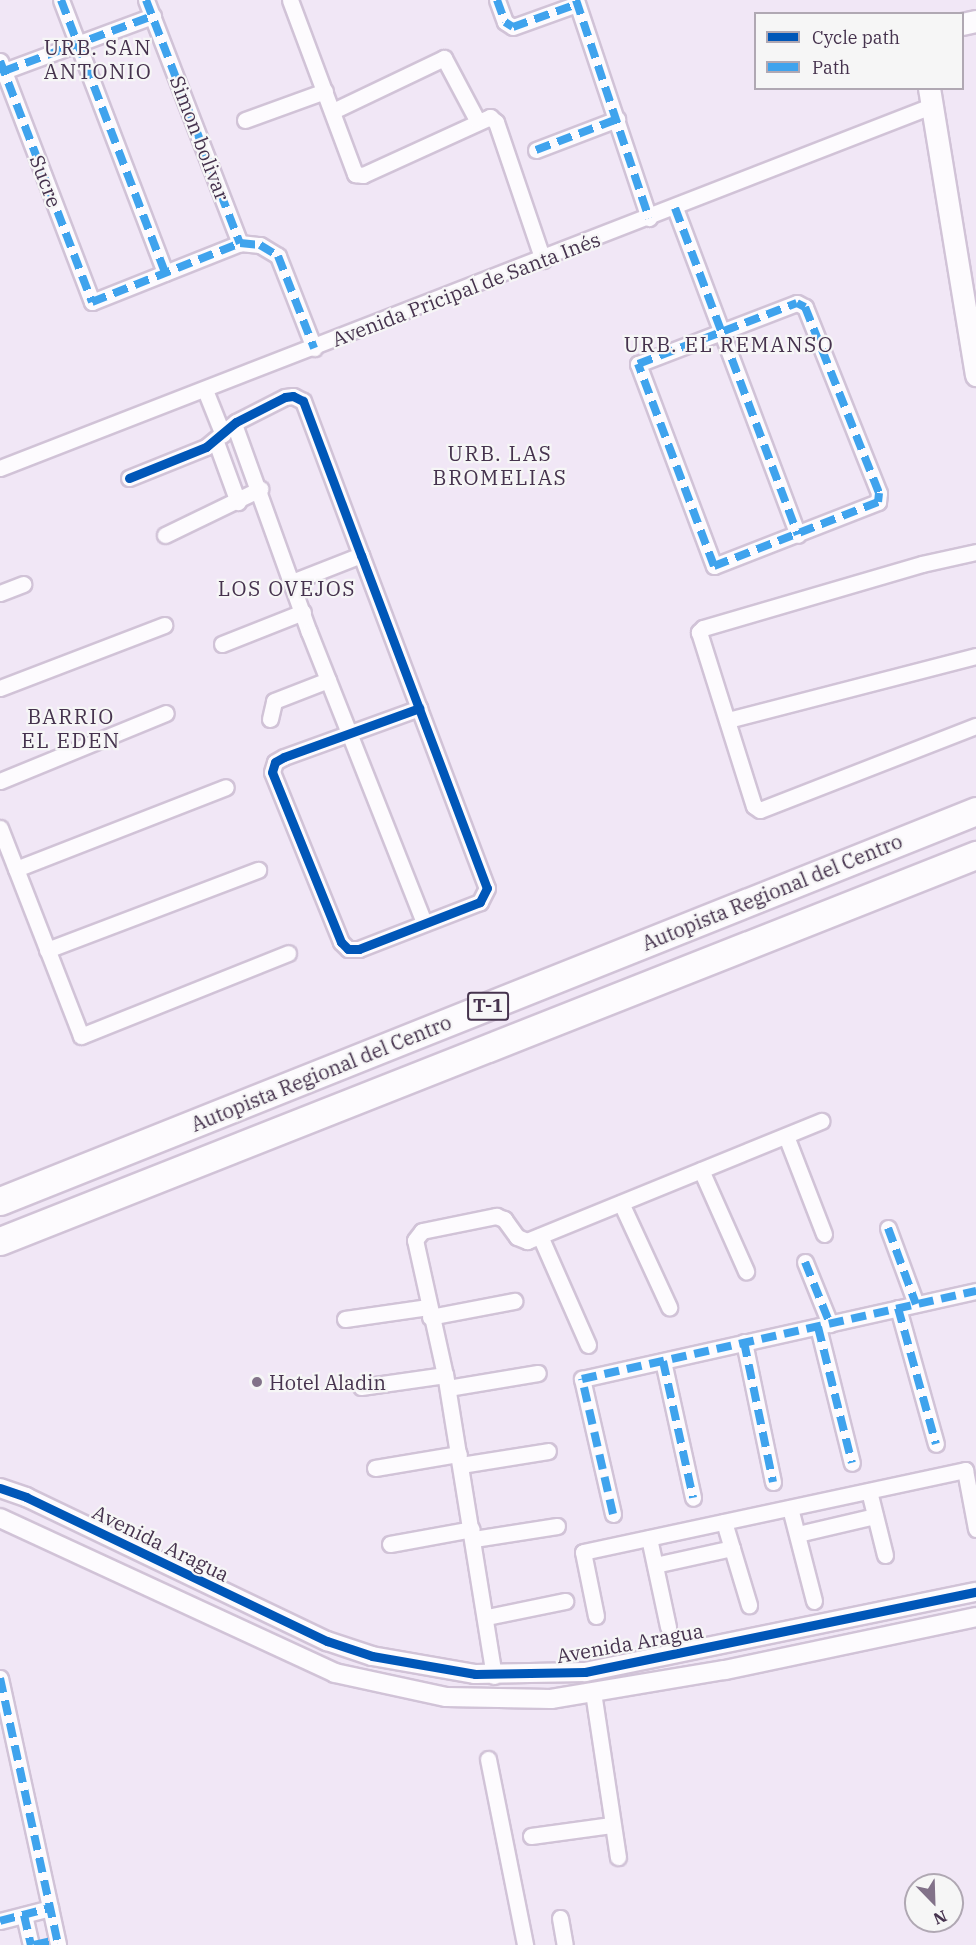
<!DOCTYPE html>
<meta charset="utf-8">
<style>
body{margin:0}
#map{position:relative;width:976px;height:1945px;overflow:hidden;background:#f1e7f6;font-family:"IBM Plex Serif",serif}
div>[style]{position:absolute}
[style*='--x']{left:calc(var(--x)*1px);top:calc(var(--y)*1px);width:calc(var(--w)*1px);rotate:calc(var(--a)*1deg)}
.roads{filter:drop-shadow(2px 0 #d1c3d7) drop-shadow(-2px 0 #d1c3d7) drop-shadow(0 2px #d1c3d7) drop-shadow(0 -2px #d1c3d7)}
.minor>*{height:15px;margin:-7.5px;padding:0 7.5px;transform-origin:7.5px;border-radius:7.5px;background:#fdfbfe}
.tertiary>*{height:18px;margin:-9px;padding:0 9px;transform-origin:9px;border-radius:9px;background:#fdfbfe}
.secondary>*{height:21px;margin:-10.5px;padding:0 10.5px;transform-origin:10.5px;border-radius:10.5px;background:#fdfbfe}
.motorway>*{height:27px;margin:-13.5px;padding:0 13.5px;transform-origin:13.5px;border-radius:13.5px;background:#fdfbfe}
.quiet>*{height:8px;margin-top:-4px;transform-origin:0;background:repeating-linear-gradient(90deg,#3fa3ed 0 15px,transparent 0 23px)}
.cycleway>*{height:9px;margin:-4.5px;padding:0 4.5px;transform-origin:4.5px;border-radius:4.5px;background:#0057b8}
.dots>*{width:16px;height:16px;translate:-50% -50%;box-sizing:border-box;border:3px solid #f6f6f6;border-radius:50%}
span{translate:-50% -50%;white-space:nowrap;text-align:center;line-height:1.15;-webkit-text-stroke:4.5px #f6f6f6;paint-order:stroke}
.shield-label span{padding:2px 4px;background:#f6f6f6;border:2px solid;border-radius:4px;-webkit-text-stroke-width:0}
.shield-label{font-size:18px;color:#46334e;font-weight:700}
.street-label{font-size:20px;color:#46334e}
.poi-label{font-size:20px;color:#46334e}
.left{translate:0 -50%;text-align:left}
.neighbourhood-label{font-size:21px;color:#46334e;letter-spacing:1.5px}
.legend{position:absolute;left:754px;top:12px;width:210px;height:78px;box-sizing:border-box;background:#f6f6f6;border:2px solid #b0a8b3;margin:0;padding:8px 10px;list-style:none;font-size:18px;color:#46334e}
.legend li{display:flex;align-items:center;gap:12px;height:30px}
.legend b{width:30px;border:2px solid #b0a8b3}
.north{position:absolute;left:904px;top:1873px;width:60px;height:60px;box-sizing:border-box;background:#f6f6f6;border:2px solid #b0a8b3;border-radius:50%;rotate:157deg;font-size:16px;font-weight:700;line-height:24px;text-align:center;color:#46334e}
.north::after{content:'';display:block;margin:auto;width:21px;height:27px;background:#827289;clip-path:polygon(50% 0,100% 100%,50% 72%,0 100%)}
</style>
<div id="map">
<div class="roads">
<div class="minor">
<div style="--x:61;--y:0;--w:292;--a:69.1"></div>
<div style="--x:146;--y:0;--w:261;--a:68.9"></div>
<div style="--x:290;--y:0;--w:186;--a:69.5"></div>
<div style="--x:355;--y:174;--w:8;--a:7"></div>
<div style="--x:363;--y:175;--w:140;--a:-24.5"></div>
<div style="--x:490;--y:117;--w:8;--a:40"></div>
<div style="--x:496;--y:122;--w:146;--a:71.2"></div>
<div style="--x:497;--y:0;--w:23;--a:70"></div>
<div style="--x:505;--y:22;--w:9;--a:32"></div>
<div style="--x:513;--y:27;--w:68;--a:-19.8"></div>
<div style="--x:576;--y:0;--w:230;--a:71.5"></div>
<div style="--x:0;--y:61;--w:258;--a:69.1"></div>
<div style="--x:92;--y:302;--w:159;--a:-21.7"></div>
<div style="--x:240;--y:243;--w:20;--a:6"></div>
<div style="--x:260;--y:245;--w:21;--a:31"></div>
<div style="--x:278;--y:256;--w:99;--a:68.6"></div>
<div style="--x:4;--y:71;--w:159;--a:-20.3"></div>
<div style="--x:333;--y:111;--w:123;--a:-25.5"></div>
<div style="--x:444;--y:58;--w:70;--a:62"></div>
<div style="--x:245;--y:120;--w:85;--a:-19.9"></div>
<div style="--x:536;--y:150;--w:87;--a:-20.9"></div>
<div style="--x:675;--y:208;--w:349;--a:69.4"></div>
<div style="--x:797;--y:303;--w:9;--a:27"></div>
<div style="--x:805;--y:307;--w:200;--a:68.3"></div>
<div style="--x:879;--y:493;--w:9;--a:96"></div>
<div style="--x:878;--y:502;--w:176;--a:158.7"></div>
<div style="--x:714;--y:566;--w:216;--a:-110.6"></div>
<div style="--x:638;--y:364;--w:170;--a:-21"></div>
<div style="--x:205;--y:390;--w:48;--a:68.2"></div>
<div style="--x:234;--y:424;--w:221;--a:70.2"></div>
<div style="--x:309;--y:632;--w:313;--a:68.4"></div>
<div style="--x:216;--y:442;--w:64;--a:69.9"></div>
<div style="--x:0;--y:468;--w:999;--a:-21.25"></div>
<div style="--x:129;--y:478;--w:83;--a:-21.9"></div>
<div style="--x:206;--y:447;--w:39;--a:-40"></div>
<div style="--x:236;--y:422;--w:55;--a:-27"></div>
<div style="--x:285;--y:397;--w:8;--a:-7"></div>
<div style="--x:293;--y:396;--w:11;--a:27"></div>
<div style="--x:303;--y:401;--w:165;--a:69.4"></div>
<div style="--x:361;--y:555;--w:356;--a:69.3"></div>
<div style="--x:487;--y:888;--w:16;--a:117"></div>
<div style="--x:480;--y:902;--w:130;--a:158.8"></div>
<div style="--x:359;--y:949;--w:11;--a:180"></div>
<div style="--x:348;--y:949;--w:10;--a:-135"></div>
<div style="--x:341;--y:942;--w:183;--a:-112.1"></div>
<div style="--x:272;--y:772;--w:10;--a:-73"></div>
<div style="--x:275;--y:762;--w:10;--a:-29"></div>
<div style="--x:284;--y:757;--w:144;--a:-19.9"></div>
<div style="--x:165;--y:535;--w:106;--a:-25.8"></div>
<div style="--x:976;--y:552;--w:55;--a:167.5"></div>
<div style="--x:922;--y:564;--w:228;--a:163.7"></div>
<div style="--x:703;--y:628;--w:6;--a:135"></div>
<div style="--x:699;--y:632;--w:182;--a:72.5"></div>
<div style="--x:754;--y:806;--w:7;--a:34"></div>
<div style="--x:760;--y:810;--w:232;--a:-21.3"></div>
<div style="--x:292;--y:582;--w:74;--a:-21.4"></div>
<div style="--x:0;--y:593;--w:25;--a:-21"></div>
<div style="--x:222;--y:644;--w:87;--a:-21.6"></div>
<div style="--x:0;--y:688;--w:176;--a:-21"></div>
<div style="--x:270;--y:719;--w:18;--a:-77"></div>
<div style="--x:274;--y:701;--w:58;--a:-21.3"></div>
<div style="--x:728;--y:720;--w:256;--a:-14.5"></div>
<div style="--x:0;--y:781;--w:179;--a:-22.3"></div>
<div style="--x:0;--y:828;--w:223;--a:68.7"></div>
<div style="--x:81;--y:1036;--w:223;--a:-21.8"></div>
<div style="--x:16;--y:869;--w:225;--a:-21.3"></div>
<div style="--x:47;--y:950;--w:226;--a:-20.8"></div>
<div style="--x:786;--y:1136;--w:105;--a:68.8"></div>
<div style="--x:701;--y:1170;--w:111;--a:66"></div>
<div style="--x:621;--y:1203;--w:115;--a:65.2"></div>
<div style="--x:888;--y:1228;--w:81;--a:69.8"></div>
<div style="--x:540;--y:1236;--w:119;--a:66.2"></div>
<div style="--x:805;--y:1262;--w:67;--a:68"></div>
<div style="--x:898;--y:1308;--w:141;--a:74.4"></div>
<div style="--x:430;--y:1317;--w:86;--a:-10.8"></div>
<div style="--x:345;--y:1319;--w:84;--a:-8.2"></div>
<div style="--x:818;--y:1327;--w:140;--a:76"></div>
<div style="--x:744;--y:1342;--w:143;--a:78.3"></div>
<div style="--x:663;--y:1361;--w:140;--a:77.6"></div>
<div style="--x:361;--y:1387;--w:85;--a:-8.1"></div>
<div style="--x:448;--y:1388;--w:91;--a:-9.5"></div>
<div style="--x:461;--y:1465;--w:88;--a:-9.1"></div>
<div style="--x:375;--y:1468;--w:85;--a:-9.5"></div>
<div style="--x:869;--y:1491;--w:66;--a:76"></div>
<div style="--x:790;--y:1508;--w:96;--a:75.5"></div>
<div style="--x:613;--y:1514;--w:139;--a:-102.9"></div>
<div style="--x:582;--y:1379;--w:404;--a:-12.6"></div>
<div style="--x:724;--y:1522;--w:87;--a:73.2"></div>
<div style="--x:798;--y:1534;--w:79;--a:-13.2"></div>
<div style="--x:649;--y:1538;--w:91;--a:77.9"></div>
<div style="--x:474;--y:1539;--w:84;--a:-8.9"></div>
<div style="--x:390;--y:1544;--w:83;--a:-10.4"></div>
<div style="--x:655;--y:1565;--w:79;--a:-12.4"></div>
<div style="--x:596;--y:1616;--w:65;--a:-101.5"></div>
<div style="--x:583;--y:1552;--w:391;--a:-12.1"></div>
<div style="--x:965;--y:1470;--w:60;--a:79.4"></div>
<div style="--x:487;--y:1617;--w:80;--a:-11.6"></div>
<div style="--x:494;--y:1676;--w:305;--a:-99.2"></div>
<div style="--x:445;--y:1375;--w:138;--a:-102.5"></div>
<div style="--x:415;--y:1240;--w:11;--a:-52"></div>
<div style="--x:422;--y:1231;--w:76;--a:-11.5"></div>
<div style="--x:496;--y:1216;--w:9;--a:21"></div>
<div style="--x:504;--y:1219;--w:22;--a:54"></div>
<div style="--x:517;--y:1237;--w:11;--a:22"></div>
<div style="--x:527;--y:1241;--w:318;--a:-22.2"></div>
<div style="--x:0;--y:1678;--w:273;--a:77.7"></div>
<div style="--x:593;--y:1692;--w:167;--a:81.4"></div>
<div style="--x:488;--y:1759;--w:190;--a:78.7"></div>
<div style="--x:531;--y:1836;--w:81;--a:-7.8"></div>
<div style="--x:24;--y:1915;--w:31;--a:77"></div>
<div style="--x:560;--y:1918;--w:27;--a:80"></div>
<div style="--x:0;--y:1921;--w:52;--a:-14.6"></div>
</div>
<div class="tertiary">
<div style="--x:0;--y:1488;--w:28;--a:19"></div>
<div style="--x:26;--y:1497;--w:334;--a:25.6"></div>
<div style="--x:327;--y:1641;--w:47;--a:18.4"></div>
<div style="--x:372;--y:1656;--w:105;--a:9.9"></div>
<div style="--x:475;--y:1674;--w:110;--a:-1"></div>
<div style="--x:585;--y:1672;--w:399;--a:-11.6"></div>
<div style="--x:0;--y:1518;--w:369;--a:24.8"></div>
<div style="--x:335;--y:1673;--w:114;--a:12.2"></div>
<div style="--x:446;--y:1697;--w:105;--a:1.1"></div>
<div style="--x:551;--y:1699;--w:176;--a:-9.5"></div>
<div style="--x:725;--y:1670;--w:257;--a:-11.9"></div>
</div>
<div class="secondary">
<div style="--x:962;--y:24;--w:14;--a:-12"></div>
<div style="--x:929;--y:88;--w:291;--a:80.7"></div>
</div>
<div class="motorway">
<div style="--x:0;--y:1201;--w:1051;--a:-21.78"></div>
<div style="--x:0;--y:1241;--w:1050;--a:-21.58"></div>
</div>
</div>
<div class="quiet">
<div style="--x:61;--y:0;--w:292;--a:69.1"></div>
<div style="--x:146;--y:0;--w:261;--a:68.9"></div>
<div style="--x:497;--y:0;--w:23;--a:70"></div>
<div style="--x:505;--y:22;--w:9;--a:32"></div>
<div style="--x:513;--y:27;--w:68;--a:-19.8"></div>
<div style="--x:576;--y:0;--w:230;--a:71.5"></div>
<div style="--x:0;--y:61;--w:258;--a:69.1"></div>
<div style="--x:92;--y:302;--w:159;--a:-21.7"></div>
<div style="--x:240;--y:243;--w:20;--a:6"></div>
<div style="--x:260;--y:245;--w:21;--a:31"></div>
<div style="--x:278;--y:256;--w:99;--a:68.6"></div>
<div style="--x:4;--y:71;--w:159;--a:-20.3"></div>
<div style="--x:536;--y:150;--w:87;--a:-20.9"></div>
<div style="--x:675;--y:208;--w:349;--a:69.4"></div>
<div style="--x:797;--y:303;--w:9;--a:27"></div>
<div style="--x:805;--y:307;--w:200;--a:68.3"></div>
<div style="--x:879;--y:493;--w:9;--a:96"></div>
<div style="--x:878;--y:502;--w:176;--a:158.7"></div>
<div style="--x:714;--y:566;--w:216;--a:-110.6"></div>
<div style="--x:638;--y:364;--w:170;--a:-21"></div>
<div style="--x:888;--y:1228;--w:81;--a:69.8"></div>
<div style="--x:805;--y:1262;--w:67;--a:68"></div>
<div style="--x:898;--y:1308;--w:141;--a:74.4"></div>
<div style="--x:818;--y:1327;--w:140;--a:76"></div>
<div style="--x:744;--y:1342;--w:143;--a:78.3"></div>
<div style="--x:663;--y:1361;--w:140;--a:77.6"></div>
<div style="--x:613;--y:1514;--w:139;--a:-102.9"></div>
<div style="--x:582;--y:1379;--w:404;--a:-12.6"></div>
<div style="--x:0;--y:1678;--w:273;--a:77.7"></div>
<div style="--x:24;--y:1915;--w:31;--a:77"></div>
<div style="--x:0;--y:1921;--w:52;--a:-14.6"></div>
<div style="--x:34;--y:1945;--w:23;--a:-13"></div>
</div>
<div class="cycleway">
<div style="--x:129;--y:478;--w:83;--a:-21.9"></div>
<div style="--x:206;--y:447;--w:39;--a:-40"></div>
<div style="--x:236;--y:422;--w:55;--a:-27"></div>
<div style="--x:285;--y:397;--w:8;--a:-7"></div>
<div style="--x:293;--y:396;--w:11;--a:27"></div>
<div style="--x:303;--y:401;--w:165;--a:69.4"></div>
<div style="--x:361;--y:555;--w:356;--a:69.3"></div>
<div style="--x:487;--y:888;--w:16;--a:117"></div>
<div style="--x:480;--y:902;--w:130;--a:158.8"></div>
<div style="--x:359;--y:949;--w:11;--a:180"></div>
<div style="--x:348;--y:949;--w:10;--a:-135"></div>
<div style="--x:341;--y:942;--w:183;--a:-112.1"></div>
<div style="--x:272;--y:772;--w:10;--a:-73"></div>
<div style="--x:275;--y:762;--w:10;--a:-29"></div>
<div style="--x:284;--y:757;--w:144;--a:-19.9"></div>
<div style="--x:0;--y:1488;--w:28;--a:19"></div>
<div style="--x:26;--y:1497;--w:334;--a:25.6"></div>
<div style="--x:327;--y:1641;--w:47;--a:18.4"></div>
<div style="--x:372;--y:1656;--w:105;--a:9.9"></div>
<div style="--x:475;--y:1674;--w:110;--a:-1"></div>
<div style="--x:585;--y:1672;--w:399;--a:-11.6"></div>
</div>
<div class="dots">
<div style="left:257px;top:1382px;background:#827289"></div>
</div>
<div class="shield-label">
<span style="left:488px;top:1006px">T-1</span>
</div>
<div class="street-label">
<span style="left:200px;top:138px;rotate:69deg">Simon bolivar</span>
<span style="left:46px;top:181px;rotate:69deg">Sucre</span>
<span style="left:466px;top:289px;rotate:-21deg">Avenida Pricipal de Santa Inés</span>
<span style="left:772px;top:892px;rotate:-22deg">Autopista Regional del Centro</span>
<span style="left:321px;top:1073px;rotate:-22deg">Autopista Regional del Centro</span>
<span style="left:161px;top:1543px;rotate:26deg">Avenida Aragua</span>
<span style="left:630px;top:1643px;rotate:-10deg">Avenida Aragua</span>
</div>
<div class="poi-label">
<span class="left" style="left:269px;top:1382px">Hotel Aladin</span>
</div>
<div class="neighbourhood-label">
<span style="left:98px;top:59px">URB. SAN<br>ANTONIO</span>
<span style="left:729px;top:344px">URB. EL REMANSO</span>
<span style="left:500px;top:465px">URB. LAS<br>BROMELIAS</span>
<span style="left:287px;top:588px">LOS OVEJOS</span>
<span style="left:71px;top:728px">BARRIO<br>EL EDEN</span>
</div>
<ul class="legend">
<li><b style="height:8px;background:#0057b8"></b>Cycle path</li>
<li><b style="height:8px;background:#3fa3ed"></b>Path</li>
</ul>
<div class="north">N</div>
</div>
